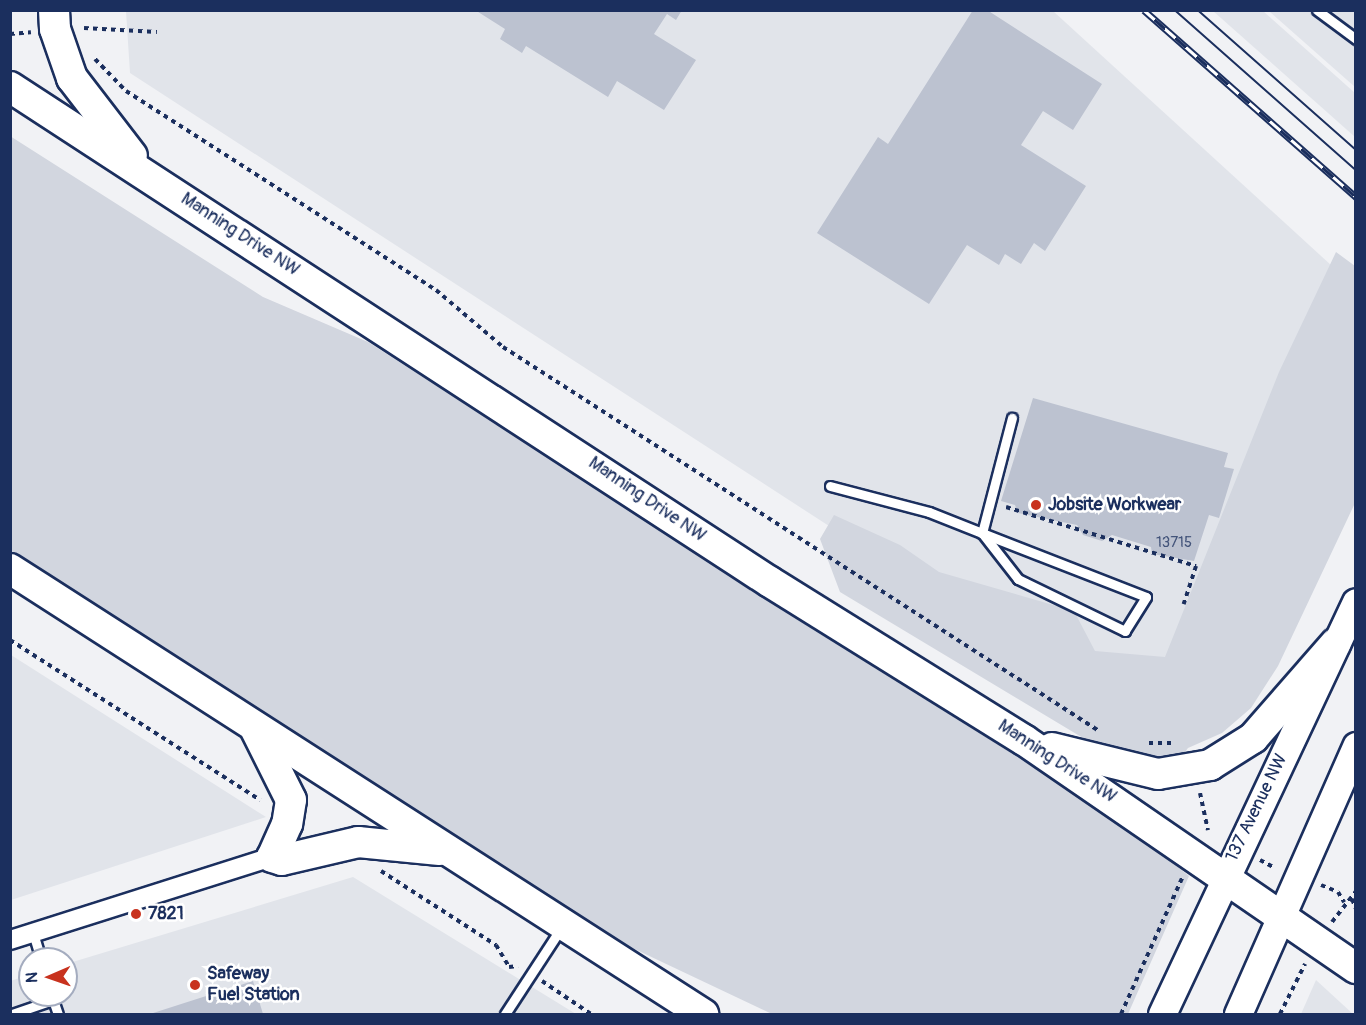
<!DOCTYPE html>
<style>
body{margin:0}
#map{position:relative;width:1366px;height:1025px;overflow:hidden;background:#f1f2f5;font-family:Pangolin,sans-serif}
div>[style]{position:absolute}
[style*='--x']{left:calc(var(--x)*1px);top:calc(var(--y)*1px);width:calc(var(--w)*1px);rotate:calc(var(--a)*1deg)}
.built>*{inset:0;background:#e1e4ea}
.green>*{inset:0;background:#d2d6df}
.building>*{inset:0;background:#bcc2d0}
.path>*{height:4px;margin-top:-2px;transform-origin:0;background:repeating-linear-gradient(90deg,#1b2f5e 0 4.5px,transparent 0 9px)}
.roads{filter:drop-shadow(2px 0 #1b2f5e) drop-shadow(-2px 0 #1b2f5e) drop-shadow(0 2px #1b2f5e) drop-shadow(0 -2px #1b2f5e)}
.lane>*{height:9px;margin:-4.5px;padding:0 4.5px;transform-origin:4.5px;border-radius:4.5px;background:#fff}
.street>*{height:18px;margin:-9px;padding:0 9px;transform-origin:9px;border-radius:9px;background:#fff}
.secondary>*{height:27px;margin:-13.5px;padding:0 13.5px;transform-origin:13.5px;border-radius:13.5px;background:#fff}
.primary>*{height:30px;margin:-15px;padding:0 15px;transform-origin:15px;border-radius:15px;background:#fff}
.tram>*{height:1.5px;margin:-0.75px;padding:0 0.75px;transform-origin:0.75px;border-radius:0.75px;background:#1b2f5e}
.rail>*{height:7px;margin-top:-3.5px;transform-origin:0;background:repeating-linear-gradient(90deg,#fff 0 14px,#1b2f5e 0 28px);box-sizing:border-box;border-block:2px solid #1b2f5e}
.dots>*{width:16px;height:16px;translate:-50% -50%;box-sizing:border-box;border:3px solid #fff;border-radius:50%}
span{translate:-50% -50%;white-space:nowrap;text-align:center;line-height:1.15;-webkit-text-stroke:5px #fff;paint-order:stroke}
.number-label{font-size:15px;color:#43547a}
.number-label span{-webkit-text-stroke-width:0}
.street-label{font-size:18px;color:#1b2f5e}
.poi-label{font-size:18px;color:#1b2f5e;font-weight:700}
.left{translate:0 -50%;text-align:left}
.frame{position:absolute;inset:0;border:12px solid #1b2f5e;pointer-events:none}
.north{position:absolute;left:18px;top:947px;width:60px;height:60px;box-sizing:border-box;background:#fff;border:2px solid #a4acbf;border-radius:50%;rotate:268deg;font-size:16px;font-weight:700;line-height:24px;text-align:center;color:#1b2f5e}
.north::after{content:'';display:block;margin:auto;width:21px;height:27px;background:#c8321e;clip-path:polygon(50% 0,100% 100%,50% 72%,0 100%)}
</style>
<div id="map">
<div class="built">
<div style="clip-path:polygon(126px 11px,1053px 11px,1355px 287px,1244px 650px,1113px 710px,130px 73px)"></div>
<div style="clip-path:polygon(1213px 11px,1263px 11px,1355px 93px,1355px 137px)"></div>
<div style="clip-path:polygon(1269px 11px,1355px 11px,1355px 87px)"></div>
<div style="clip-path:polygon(10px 655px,11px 655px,266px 817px,11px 900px)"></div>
<div style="clip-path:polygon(353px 877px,576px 1014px,11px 1014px,10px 981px,30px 975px,30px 995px,66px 995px,66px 964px)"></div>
<div style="clip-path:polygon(1316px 980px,1353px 1014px,1301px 1014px)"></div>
</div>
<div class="green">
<div style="clip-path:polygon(10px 136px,263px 297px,368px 342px,1130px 829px,1189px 876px,1128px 1014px,772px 1014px,605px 935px,11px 553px)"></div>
<div style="clip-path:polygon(1336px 252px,1355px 266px,1355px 503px,1278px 666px,1251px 708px,1222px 733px,1188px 748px,1178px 761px,1103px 750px,840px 592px,820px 539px,834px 515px,900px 545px,939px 572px,1074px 611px,1095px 651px,1165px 657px,1279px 372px)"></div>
</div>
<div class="building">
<div style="clip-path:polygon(475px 10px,682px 10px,676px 20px,667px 14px,654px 34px,696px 60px,664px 110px,617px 81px,608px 97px,526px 46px,522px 53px,500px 39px,505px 29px)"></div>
<div style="clip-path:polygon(973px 10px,987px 10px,1102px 84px,1073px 130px,1043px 111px,1021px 145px,1086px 186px,1045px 251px,1034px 243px,1021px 264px,1005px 254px,999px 265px,967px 245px,929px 304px,817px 233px,878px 137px,888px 144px)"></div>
<div style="clip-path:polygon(1033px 398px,1228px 453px,1224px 467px,1234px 469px,1219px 518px,1209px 515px,1194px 561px,1152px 554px,1151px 547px,1112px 535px,1102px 541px,1083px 535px,1077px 525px,1018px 513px,1015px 505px,1001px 501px)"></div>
<div style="clip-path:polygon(253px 981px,263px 1014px,150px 1014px)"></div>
</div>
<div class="path">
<div style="--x:84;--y:28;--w:73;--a:3.1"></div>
<div style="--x:10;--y:34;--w:21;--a:-5"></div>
<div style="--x:95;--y:59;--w:45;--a:45.9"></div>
<div style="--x:126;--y:91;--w:368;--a:32.7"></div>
<div style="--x:436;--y:290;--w:88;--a:40.4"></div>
<div style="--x:503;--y:347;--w:709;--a:32.79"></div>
<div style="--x:1006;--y:507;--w:199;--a:17.3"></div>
<div style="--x:1196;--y:566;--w:40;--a:108"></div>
<div style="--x:10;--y:640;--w:297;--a:32.6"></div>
<div style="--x:1149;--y:743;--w:25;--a:0"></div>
<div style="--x:1200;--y:793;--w:38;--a:78"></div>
<div style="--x:1260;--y:860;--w:17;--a:28"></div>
<div style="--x:381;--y:871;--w:137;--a:32.8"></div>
<div style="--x:496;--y:945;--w:26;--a:59"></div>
<div style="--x:509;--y:967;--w:9;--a:-6"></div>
<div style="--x:1321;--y:885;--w:18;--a:22"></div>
<div style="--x:1338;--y:892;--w:12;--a:59"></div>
<div style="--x:1352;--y:899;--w:11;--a:68"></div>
<div style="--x:1332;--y:922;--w:39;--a:-52"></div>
<div style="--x:542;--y:981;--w:59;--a:34"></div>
<div style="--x:1121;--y:1014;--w:149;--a:-65.8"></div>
<div style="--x:1280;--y:1014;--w:56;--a:-63.4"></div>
</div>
<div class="roads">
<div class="lane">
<div style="--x:1317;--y:10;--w:49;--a:36.6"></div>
<div style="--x:830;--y:486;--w:102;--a:14.7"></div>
<div style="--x:929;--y:512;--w:57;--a:21.6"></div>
<div style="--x:982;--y:533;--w:176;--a:21.3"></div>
<div style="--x:1146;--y:597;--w:40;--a:122"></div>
<div style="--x:1125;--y:631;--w:119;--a:-154.1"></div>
<div style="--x:1018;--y:579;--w:58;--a:-128"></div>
<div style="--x:982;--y:533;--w:119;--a:-75.4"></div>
<div style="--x:33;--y:933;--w:27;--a:73"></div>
<div style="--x:52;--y:997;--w:18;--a:71"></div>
<div style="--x:12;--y:1014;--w:43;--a:-18.9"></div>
<div style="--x:505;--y:1014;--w:103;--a:-56.9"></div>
</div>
<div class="street">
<div style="--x:10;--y:940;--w:275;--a:-17.6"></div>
</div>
<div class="secondary">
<div style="--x:1162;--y:1014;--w:455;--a:-64.8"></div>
<div style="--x:1238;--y:1014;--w:293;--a:-66.2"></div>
</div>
<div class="primary">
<div style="--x:54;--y:10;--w:19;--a:87"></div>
<div style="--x:55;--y:29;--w:52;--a:70.9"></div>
<div style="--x:72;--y:78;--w:98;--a:52.4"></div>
<div style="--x:10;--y:87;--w:907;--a:33.08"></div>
<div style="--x:770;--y:582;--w:299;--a:31.9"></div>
<div style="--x:1024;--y:740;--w:403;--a:34.5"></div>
<div style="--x:10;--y:569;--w:824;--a:32.71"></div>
<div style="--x:256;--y:730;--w:78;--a:63.4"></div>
<div style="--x:291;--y:800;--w:24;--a:99"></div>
<div style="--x:287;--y:824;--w:36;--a:114"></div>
<div style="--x:272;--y:857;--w:10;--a:17"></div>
<div style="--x:282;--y:860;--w:78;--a:-13.3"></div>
<div style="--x:358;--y:842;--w:82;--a:5.6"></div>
<div style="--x:1052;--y:748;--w:109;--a:13.8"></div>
<div style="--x:1158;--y:774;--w:53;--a:-9.8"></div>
<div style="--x:1210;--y:765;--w:51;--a:-32.1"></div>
<div style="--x:1253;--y:738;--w:125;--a:-48.9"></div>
</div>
</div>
<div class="tram">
<div style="--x:1175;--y:10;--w:242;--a:41.5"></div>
<div style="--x:1198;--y:10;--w:211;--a:41.5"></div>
</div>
<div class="rail">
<div style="--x:1144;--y:10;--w:283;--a:41.4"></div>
</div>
<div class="dots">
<div style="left:1036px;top:505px;background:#c8321e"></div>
<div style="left:136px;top:914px;background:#c8321e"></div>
<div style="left:195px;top:985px;background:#c8321e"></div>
</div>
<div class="number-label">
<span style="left:1174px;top:543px">13715</span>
</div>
<div class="street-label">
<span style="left:240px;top:235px;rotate:33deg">Manning Drive NW</span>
<span style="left:647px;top:500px;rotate:34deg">Manning Drive NW</span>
<span style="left:1057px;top:762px;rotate:33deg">Manning Drive NW</span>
<span style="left:1257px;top:808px;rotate:-64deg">137 Avenue NW</span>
</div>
<div class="poi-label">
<span class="left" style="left:1048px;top:505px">Jobsite Workwear</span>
<span class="left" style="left:148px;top:914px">7821</span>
<span class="left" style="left:207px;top:985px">Safeway<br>Fuel Station</span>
</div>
<div class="frame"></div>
<div class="north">N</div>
</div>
